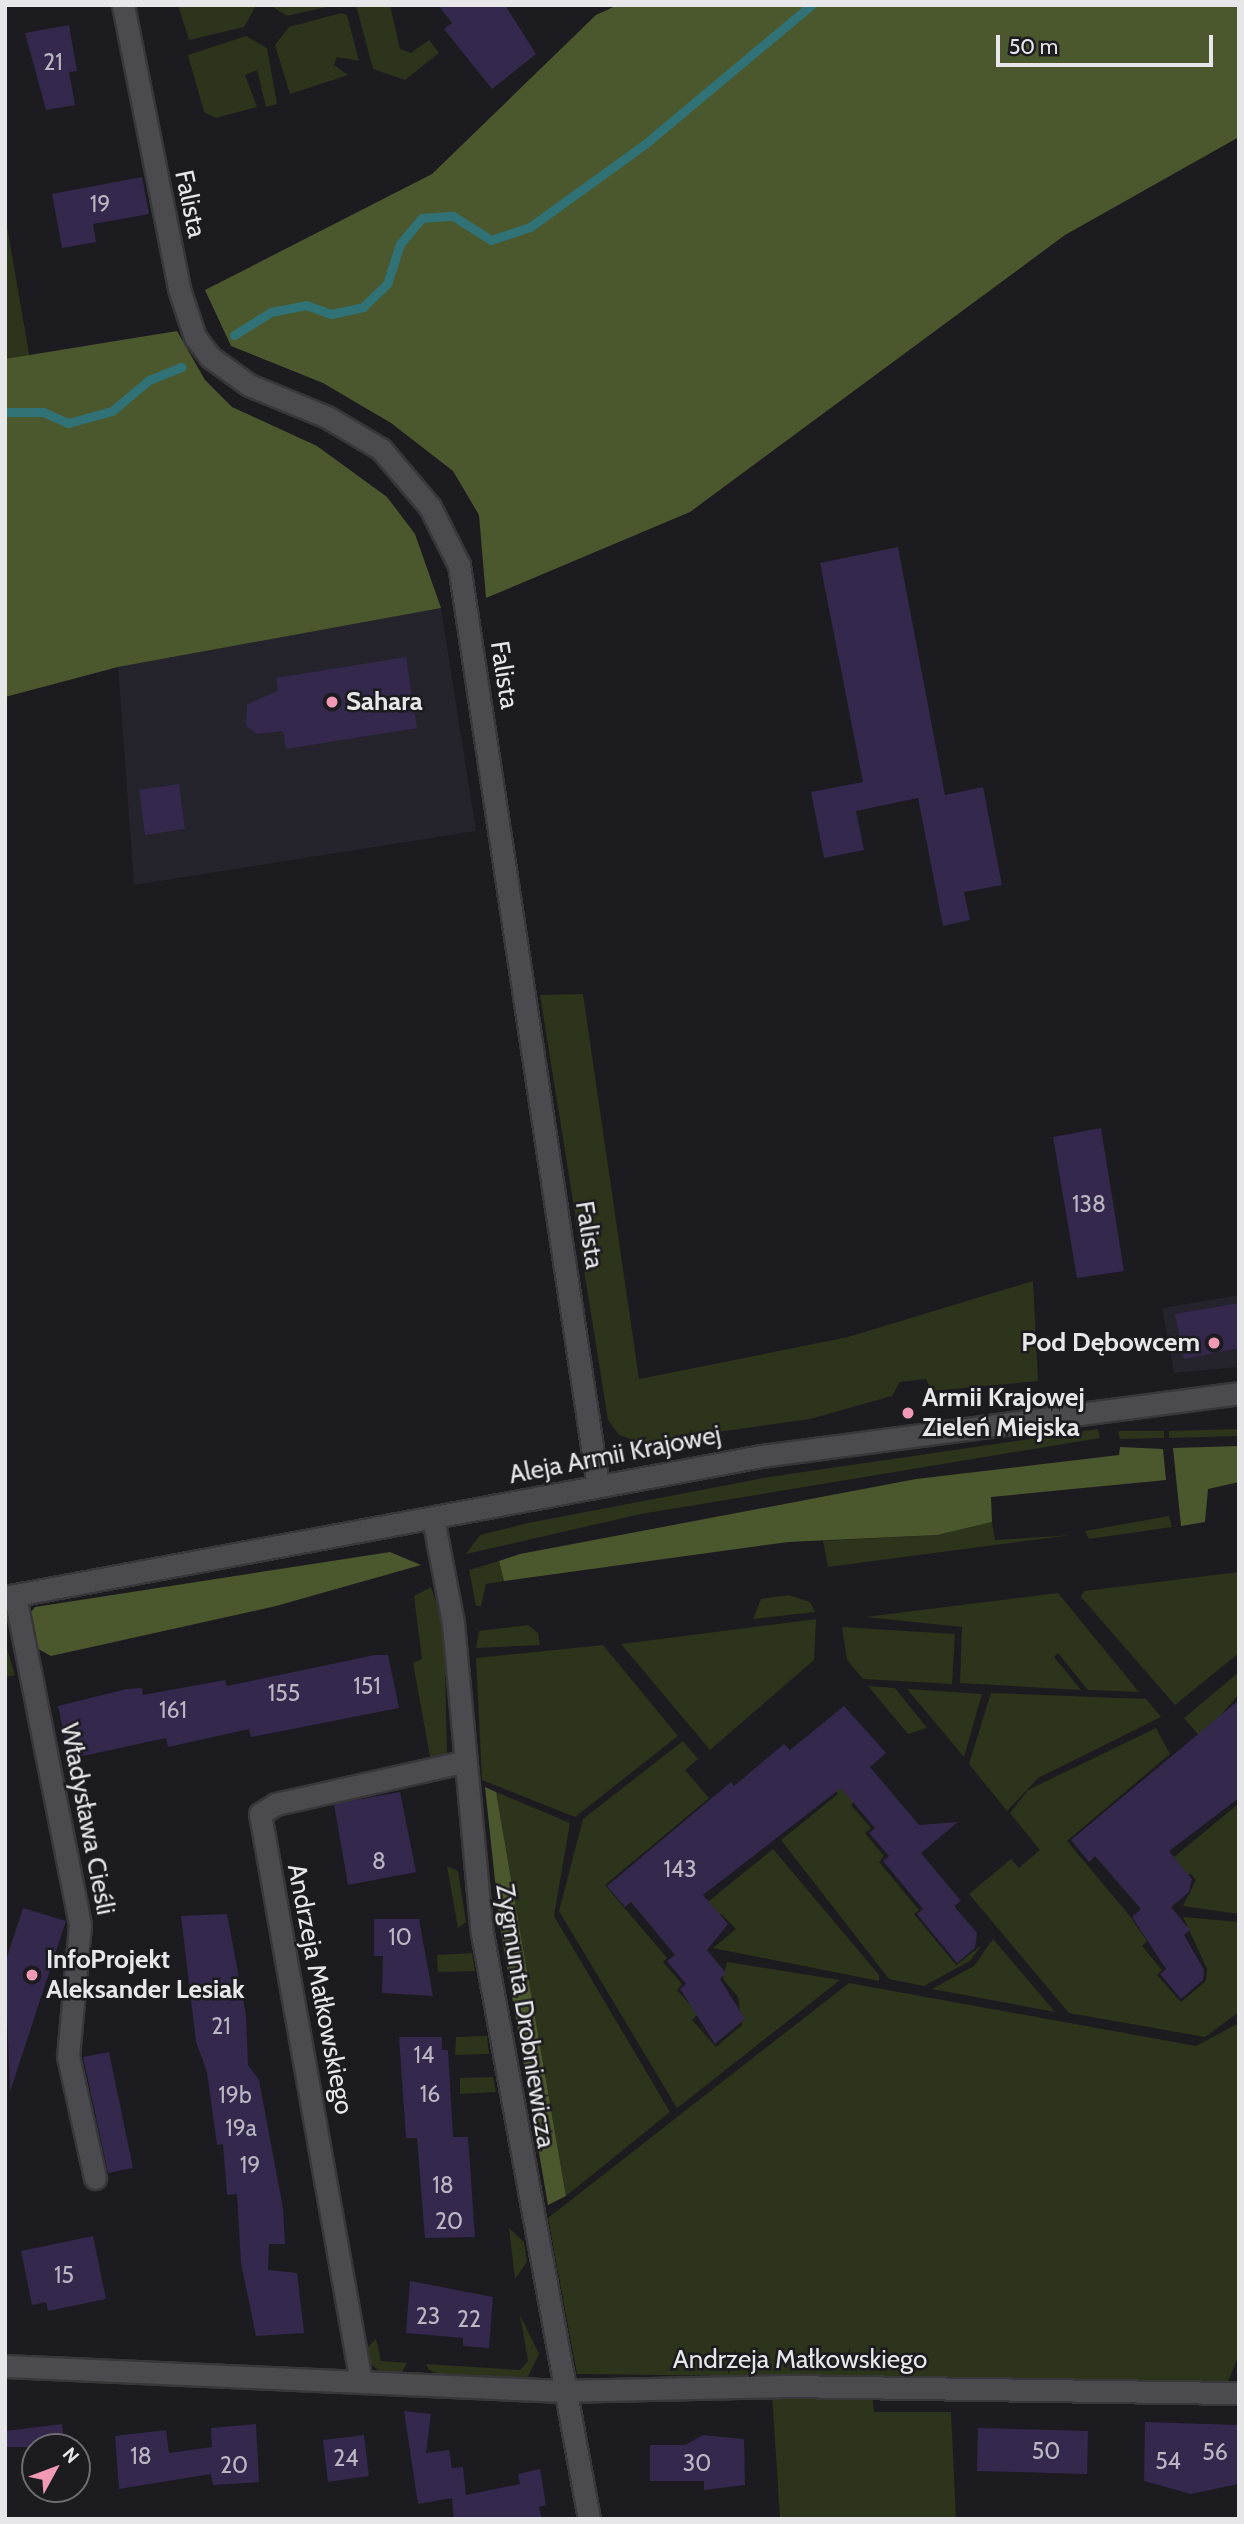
<!DOCTYPE html>
<meta charset="utf-8">
<style>
body{margin:0}
#map{position:relative;width:1244px;height:2524px;overflow:hidden;background:#1c1b1f;font-family:Cabin,sans-serif}
div>[style]{position:absolute}
[style*='--x']{left:calc(var(--x)*1px);top:calc(var(--y)*1px);width:calc(var(--w)*1px);rotate:calc(var(--a)*1deg)}
.built>*{inset:0;background:#25232b}
.green>*{inset:0;background:#2c341b}
.forest>*{inset:0;background:#4b582d}
.stream>*{height:9px;margin:-4.5px;padding:0 4.5px;transform-origin:4.5px;border-radius:4.5px;background:#317277}
.building>*{inset:0;background:#34284d}
.roads{filter:drop-shadow(2px 0 #38373a) drop-shadow(-2px 0 #38373a) drop-shadow(0 2px #38373a) drop-shadow(0 -2px #38373a)}
.minor>*{height:21px;margin:-10.5px;padding:0 10.5px;transform-origin:10.5px;border-radius:10.5px;background:#4b4a4e}
.dots>*{width:19px;height:19px;translate:-50% -50%;box-sizing:border-box;border:4px solid #1c1b1f;border-radius:50%}
span{translate:-50% -50%;white-space:nowrap;text-align:center;line-height:1.15;-webkit-text-stroke:5px #1c1b1f;paint-order:stroke}
.number-label{font-size:23px;color:#bab6c2}
.number-label span{-webkit-text-stroke-width:0}
.street-label{font-size:26px;color:#e7e6e9}
.poi-label{font-size:26px;color:#e7e6e9;font-weight:700}
.left{translate:0 -50%;text-align:left}
.right{translate:-100% -50%;text-align:right}
.frame{position:absolute;inset:0;border:7px solid #e7e6e9;pointer-events:none}
.north{position:absolute;left:21px;top:2433px;width:70px;height:70px;box-sizing:border-box;background:#1c1b1f;border:2px solid #6d6c70;border-radius:50%;rotate:49deg;font-size:19px;font-weight:700;line-height:28px;text-align:center;color:#e7e6e9}
.north::after{content:'';display:block;margin:auto;width:24px;height:32px;background:#f09ab6;clip-path:polygon(50% 0,100% 100%,50% 72%,0 100%)}
.scale{position:absolute;left:996px;top:35px;width:217px;height:32px;box-sizing:border-box;border:4px solid #e7e6e9;border-top:0;padding-left:9px;font-size:21px;line-height:24px;white-space:nowrap;color:#e7e6e9;-webkit-text-stroke:5px #1c1b1f;paint-order:stroke}
</style>
<div id="map">
<div class="built">
<div style="clip-path:polygon(441px 608px,476px 831px,134px 885px,118px 667px)"></div>
<div style="clip-path:polygon(1239px 1295px,1239px 1367px,1174px 1373px,1162px 1308px)"></div>
</div>
<div class="green">
<div style="clip-path:polygon(178px 5px,256px 5px,256px 6px,244px 27px,189px 40px)"></div>
<div style="clip-path:polygon(270px 5px,335px 5px,287px 16px)"></div>
<div style="clip-path:polygon(356px 5px,390px 5px,400px 49px,411px 53px,429px 40px,439px 53px,405px 80px,373px 69px)"></div>
<div style="clip-path:polygon(341px 13px,347px 15px,359px 61px,337px 57px,334px 65px,348px 75px,290px 94px,275px 45px,289px 27px)"></div>
<div style="clip-path:polygon(246px 36px,267px 48px,277px 104px,266px 107px,257px 70px,245px 75px,257px 107px,216px 118px,204px 112px,188px 55px)"></div>
<div style="clip-path:polygon(5px 215px,30px 359px,5px 359px)"></div>
<div style="clip-path:polygon(583px 994px,639px 1379px,848px 1337px,1033px 1281px,1038px 1381px,932px 1391px,926px 1379px,900px 1382px,892px 1396px,810px 1419px,641px 1443px,619px 1435px,608px 1420px,540px 995px)"></div>
<div style="clip-path:polygon(1098px 1429px,1100px 1438px,641px 1514px,466px 1554px,480px 1535px,528px 1523px,769px 1477px)"></div>
<div style="clip-path:polygon(1239px 1429px,1239px 1436px,1169px 1438px,1169px 1431px)"></div>
<div style="clip-path:polygon(1118px 1431px,1164px 1431px,1164px 1438px,1120px 1439px)"></div>
<div style="clip-path:polygon(1169px 1516px,1172px 1527px,1089px 1539px,1085px 1531px)"></div>
<div style="clip-path:polygon(992px 1522px,995px 1540px,1072px 1535px,828px 1567px,823px 1541px,937px 1535px)"></div>
<div style="clip-path:polygon(499px 1561px,504px 1581px,486px 1584px,481px 1606px,476px 1606px,469px 1570px)"></div>
<div style="clip-path:polygon(1239px 1572px,1239px 1653px,1175px 1705px,1081px 1597px,1084px 1591px)"></div>
<div style="clip-path:polygon(431px 1587px,444px 1624px,447px 1758px,431px 1762px,413px 1663px,422px 1659px,414px 1596px)"></div>
<div style="clip-path:polygon(1058px 1593px,1139px 1692px,1088px 1690px,1058px 1653px,1054px 1657px,1081px 1690px,960px 1683px,962px 1627px,865px 1617px)"></div>
<div style="clip-path:polygon(789px 1595px,810px 1602px,815px 1612px,753px 1619px,761px 1599px)"></div>
<div style="clip-path:polygon(816px 1619px,814px 1660px,710px 1750px,621px 1644px)"></div>
<div style="clip-path:polygon(528px 1625px,538px 1633px,540px 1645px,476px 1648px,479px 1631px)"></div>
<div style="clip-path:polygon(842px 1627px,955px 1634px,952px 1684px,863px 1679px,847px 1660px)"></div>
<div style="clip-path:polygon(5px 1642px,15px 1675px,5px 1677px)"></div>
<div style="clip-path:polygon(603px 1645px,678px 1736px,575px 1817px,482px 1780px,476px 1658px)"></div>
<div style="clip-path:polygon(1239px 1672px,1239px 1694px,1201px 1738px,1184px 1718px)"></div>
<div style="clip-path:polygon(868px 1686px,895px 1688px,927px 1728px,908px 1734px)"></div>
<div style="clip-path:polygon(907px 1689px,982px 1694px,964px 1757px)"></div>
<div style="clip-path:polygon(991px 1693px,1146px 1699px,1161px 1717px,1038px 1778px,1007px 1811px,969px 1764px)"></div>
<div style="clip-path:polygon(1156px 1728px,1170px 1754px,1067px 1841px,1129px 1915px,1147px 1941px,1142px 1946px,1162px 1970px,1157px 1975px,1181px 2002px,1206px 1981px,1207px 1969px,1183px 1917px,1239px 1922px,1239px 2012px,1205px 2037px,1069px 2013px,969px 1894px,1011px 1859px,1019px 1868px,1040px 1850px,1010px 1813px,1028px 1790px)"></div>
<div style="clip-path:polygon(683px 1741px,698px 1759px,685px 1770px,709px 1798px,605px 1885px,667px 1958px,663px 1962px,682px 1984px,677px 1990px,698px 2014px,692px 2020px,716px 2047px,742px 2025px,738px 1997px,723px 1979px,727px 1962px,840px 1980px,677px 2108px,559px 1911px,583px 1819px)"></div>
<div style="clip-path:polygon(844px 1779px,860px 1797px,851px 1805px,871px 1828px,865px 1833px,884px 1856px,879px 1862px,919px 1910px,914px 1914px,956px 1965px,982px 1945px,970px 1961px,924px 1986px,889px 1979px,781px 1840px,838px 1794px,833px 1787px)"></div>
<div style="clip-path:polygon(496px 1792px,570px 1823px,554px 1916px,670px 2112px,566px 2196px)"></div>
<div style="clip-path:polygon(1237px 1805px,1239px 1914px,1183px 1906px,1196px 1880px,1191px 1874px,1178px 1877px,1168px 1862px)"></div>
<div style="clip-path:polygon(773px 1849px,879px 1975px,879px 1981px,713px 1948px,736px 1929px,721px 1914px,702px 1928px,704px 1905px)"></div>
<div style="clip-path:polygon(447px 1866px,458px 1871px,466px 1922px,458px 1928px)"></div>
<div style="clip-path:polygon(993px 1939px,1055px 2012px,932px 1989px,974px 1966px)"></div>
<div style="clip-path:polygon(472px 1953px,475px 1971px,438px 1972px,437px 1955px)"></div>
<div style="clip-path:polygon(849px 1983px,1196px 2046px,1239px 2023px,1239px 2354px,1228px 2382px,577px 2374px,548px 2218px)"></div>
<div style="clip-path:polygon(487px 2036px,489px 2054px,455px 2055px,456px 2037px)"></div>
<div style="clip-path:polygon(493px 2077px,496px 2092px,460px 2094px,460px 2078px)"></div>
<div style="clip-path:polygon(509px 2228px,524px 2242px,527px 2262px,515px 2279px)"></div>
<div style="clip-path:polygon(520px 2315px,539px 2354px,528px 2377px,449px 2378px,429px 2370px,426px 2364px,520px 2370px,528px 2361px)"></div>
<div style="clip-path:polygon(376px 2339px,381px 2361px,407px 2363px,402px 2372px,384px 2374px,370px 2364px,367px 2348px)"></div>
<div style="clip-path:polygon(772px 2393px,872px 2394px,874px 2412px,951px 2412px,956px 2519px,780px 2519px)"></div>
</div>
<div class="forest">
<div style="clip-path:polygon(618px 5px,1239px 5px,1239px 137px,1065px 235px,690px 512px,486px 598px,479px 515px,453px 471px,391px 423px,323px 383px,231px 346px,205px 290px,432px 174px,596px 15px)"></div>
<div style="clip-path:polygon(177px 331px,205px 380px,232px 407px,317px 446px,387px 497px,415px 534px,441px 608px,118px 667px,5px 697px,5px 359px)"></div>
<div style="clip-path:polygon(1239px 1446px,1239px 1482px,1208px 1489px,1205px 1522px,1181px 1526px,1173px 1448px)"></div>
<div style="clip-path:polygon(1120px 1447px,1163px 1449px,1166px 1480px,991px 1497px,992px 1522px,937px 1535px,788px 1542px,504px 1581px,499px 1561px,520px 1554px,916px 1479px,1119px 1455px)"></div>
<div style="clip-path:polygon(390px 1552px,421px 1565px,276px 1606px,51px 1656px,31px 1645px,27px 1617px,35px 1607px)"></div>
<div style="clip-path:polygon(485px 1787px,496px 1792px,566px 2196px,548px 2205px,500px 1927px)"></div>
</div>
<div class="stream">
<div style="--x:234;--y:335;--w:44;--a:-31.9"></div>
<div style="--x:271;--y:312;--w:36;--a:-11"></div>
<div style="--x:306;--y:305;--w:27;--a:20"></div>
<div style="--x:331;--y:314;--w:33;--a:-12"></div>
<div style="--x:363;--y:307;--w:33;--a:-44"></div>
<div style="--x:387;--y:284;--w:42;--a:-72"></div>
<div style="--x:400;--y:244;--w:34;--a:-50"></div>
<div style="--x:422;--y:218;--w:31;--a:-4"></div>
<div style="--x:453;--y:216;--w:45;--a:32.3"></div>
<div style="--x:491;--y:240;--w:41;--a:-18.4"></div>
<div style="--x:530;--y:227;--w:142;--a:-35.8"></div>
<div style="--x:645;--y:144;--w:217;--a:-39.9"></div>
<div style="--x:5;--y:412;--w:38;--a:0"></div>
<div style="--x:43;--y:412;--w:27;--a:24"></div>
<div style="--x:68;--y:423;--w:46;--a:-15.3"></div>
<div style="--x:112;--y:411;--w:48;--a:-40"></div>
<div style="--x:149;--y:380;--w:35;--a:-22"></div>
</div>
<div class="building">
<div style="clip-path:polygon(438px 5px,505px 5px,536px 54px,492px 89px,444px 29px,452px 23px)"></div>
<div style="clip-path:polygon(69px 25px,77px 71px,69px 72px,75px 105px,46px 110px,25px 33px)"></div>
<div style="clip-path:polygon(142px 177px,149px 214px,93px 224px,96px 242px,62px 248px,52px 194px)"></div>
<div style="clip-path:polygon(898px 547px,945px 795px,983px 787px,1002px 885px,964px 892px,970px 920px,943px 926px,918px 798px,856px 811px,864px 850px,824px 858px,811px 792px,863px 782px,820px 563px)"></div>
<div style="clip-path:polygon(406px 657px,417px 728px,286px 749px,283px 731px,257px 734px,246px 726px,247px 704px,278px 691px,276px 678px)"></div>
<div style="clip-path:polygon(179px 784px,185px 829px,145px 835px,139px 790px)"></div>
<div style="clip-path:polygon(1101px 1128px,1124px 1271px,1077px 1278px,1053px 1137px)"></div>
<div style="clip-path:polygon(1239px 1303px,1239px 1348px,1184px 1359px,1175px 1314px)"></div>
<div style="clip-path:polygon(375px 1655px,388px 1655px,399px 1708px,251px 1737px,249px 1729px,168px 1747px,166px 1738px,69px 1759px,58px 1706px,127px 1689px,142px 1688px,143px 1695px,225px 1680px,227px 1686px)"></div>
<div style="clip-path:polygon(1239px 1700px,1239px 1798px,1169px 1851px,1192px 1879px,1189px 1892px,1171px 1907px,1190px 1930px,1184px 1935px,1204px 1970px,1203px 1980px,1181px 1999px,1160px 1974px,1166px 1969px,1132px 1917px,1141px 1909px,1095px 1856px,1089px 1862px,1071px 1840px)"></div>
<div style="clip-path:polygon(844px 1706px,886px 1753px,870px 1767px,919px 1825px,958px 1822px,921px 1853px,961px 1901px,954px 1906px,977px 1933px,975px 1948px,957px 1963px,917px 1914px,923px 1909px,883px 1861px,889px 1856px,869px 1833px,875px 1828px,841px 1788px,703px 1895px,728px 1924px,707px 1950px,726px 1973px,720px 1979px,745px 2019px,715px 2044px,680px 1989px,686px 1984px,667px 1961px,675px 1955px,631px 1902px,625px 1907px,607px 1886px,731px 1782px,734px 1786px,784px 1744px,790px 1750px)"></div>
<div style="clip-path:polygon(400px 1792px,416px 1872px,348px 1885px,334px 1804px)"></div>
<div style="clip-path:polygon(23px 1908px,66px 1921px,10px 2092px,5px 1963px)"></div>
<div style="clip-path:polygon(227px 1914px,246px 2015px,248px 2065px,259px 2080px,283px 2208px,285px 2244px,269px 2244px,268px 2270px,297px 2273px,304px 2333px,256px 2336px,241px 2263px,237px 2194px,227px 2195px,223px 2144px,217px 2145px,207px 2072px,196px 2042px,181px 1916px)"></div>
<div style="clip-path:polygon(374px 1919px,419px 1919px,433px 1996px,382px 1993px,383px 1956px,374px 1956px)"></div>
<div style="clip-path:polygon(399px 2037px,442px 2037px,442px 2050px,448px 2050px,453px 2137px,468px 2137px,475px 2237px,425px 2238px,417px 2138px,406px 2138px)"></div>
<div style="clip-path:polygon(109px 2052px,133px 2168px,108px 2173px,83px 2057px)"></div>
<div style="clip-path:polygon(93px 2236px,106px 2299px,48px 2311px,46px 2302px,32px 2305px,21px 2251px)"></div>
<div style="clip-path:polygon(410px 2281px,493px 2297px,489px 2348px,463px 2346px,463px 2338px,406px 2333px)"></div>
<div style="clip-path:polygon(404px 2411px,431px 2414px,426px 2453px,449px 2450px,452px 2468px,463px 2467px,466px 2495px,520px 2484px,518px 2474px,540px 2469px,546px 2505px,539px 2507px,542px 2519px,454px 2519px,452px 2498px,418px 2504px)"></div>
<div style="clip-path:polygon(1145px 2422px,1239px 2425px,1238px 2484px,1191px 2494px,1144px 2481px)"></div>
<div style="clip-path:polygon(62px 2424px,65px 2447px,5px 2447px,5px 2431px)"></div>
<div style="clip-path:polygon(256px 2424px,259px 2482px,213px 2485px,211px 2474px,119px 2489px,115px 2436px,166px 2430px,169px 2453px,212px 2447px,211px 2428px)"></div>
<div style="clip-path:polygon(978px 2428px,1088px 2431px,1087px 2474px,977px 2471px)"></div>
<div style="clip-path:polygon(364px 2435px,369px 2476px,328px 2482px,323px 2440px)"></div>
<div style="clip-path:polygon(703px 2435px,744px 2439px,745px 2485px,704px 2490px,704px 2481px,650px 2481px,650px 2445px,685px 2445px)"></div>
</div>
<div class="roads">
<div class="minor">
<div style="--x:123;--y:5;--w:289;--a:78.8"></div>
<div style="--x:179;--y:289;--w:51;--a:71.6"></div>
<div style="--x:195;--y:337;--w:25;--a:53"></div>
<div style="--x:210;--y:357;--w:48;--a:35.7"></div>
<div style="--x:249;--y:385;--w:84;--a:22.3"></div>
<div style="--x:327;--y:417;--w:63;--a:30.7"></div>
<div style="--x:381;--y:449;--w:76;--a:49.8"></div>
<div style="--x:430;--y:507;--w:65;--a:63.4"></div>
<div style="--x:459;--y:565;--w:931;--a:81.42"></div>
<div style="--x:433;--y:1518;--w:107;--a:79.2"></div>
<div style="--x:453;--y:1623;--w:311;--a:84.7"></div>
<div style="--x:482;--y:1933;--w:596;--a:79.65"></div>
<div style="--x:15;--y:1596;--w:335;--a:78.8"></div>
<div style="--x:80;--y:1925;--w:132;--a:95.2"></div>
<div style="--x:68;--y:2056;--w:125;--a:77.5"></div>
<div style="--x:5;--y:1597;--w:769;--a:-10.56"></div>
<div style="--x:761;--y:1456;--w:482;--a:-7.5"></div>
<div style="--x:5;--y:2366;--w:558;--a:2.57"></div>
<div style="--x:562;--y:2391;--w:224;--a:-1.3"></div>
<div style="--x:786;--y:2386;--w:453;--a:0.9"></div>
<div style="--x:361;--y:2382;--w:577;--a:-100.08"></div>
<div style="--x:260;--y:1814;--w:19;--a:-32"></div>
<div style="--x:276;--y:1804;--w:191;--a:-12.7"></div>
</div>
</div>
<div class="dots">
<div style="left:332px;top:702px;background:#f09ab6"></div>
<div style="left:1214px;top:1343px;background:#f09ab6"></div>
<div style="left:908px;top:1413px;background:#f09ab6"></div>
<div style="left:32px;top:1975px;background:#f09ab6"></div>
</div>
<div class="number-label">
<span style="left:53px;top:62px">21</span>
<span style="left:100px;top:204px">19</span>
<span style="left:1089px;top:1204px">138</span>
<span style="left:367px;top:1686px">151</span>
<span style="left:284px;top:1693px">155</span>
<span style="left:173px;top:1710px">161</span>
<span style="left:379px;top:1861px">8</span>
<span style="left:680px;top:1869px">143</span>
<span style="left:400px;top:1937px">10</span>
<span style="left:221px;top:2026px">21</span>
<span style="left:424px;top:2055px">14</span>
<span style="left:430px;top:2094px">16</span>
<span style="left:235px;top:2095px">19b</span>
<span style="left:241px;top:2128px">19a</span>
<span style="left:250px;top:2165px">19</span>
<span style="left:443px;top:2185px">18</span>
<span style="left:449px;top:2221px">20</span>
<span style="left:64px;top:2275px">15</span>
<span style="left:428px;top:2316px">23</span>
<span style="left:469px;top:2319px">22</span>
<span style="left:1046px;top:2451px">50</span>
<span style="left:1215px;top:2452px">56</span>
<span style="left:141px;top:2456px">18</span>
<span style="left:346px;top:2458px">24</span>
<span style="left:1168px;top:2461px">54</span>
<span style="left:697px;top:2463px">30</span>
<span style="left:234px;top:2465px">20</span>
</div>
<div class="street-label">
<span style="left:190px;top:204px;rotate:78deg">Falista</span>
<span style="left:504px;top:675px;rotate:81deg">Falista</span>
<span style="left:589px;top:1235px;rotate:81deg">Falista</span>
<span style="left:615px;top:1455px;rotate:-11deg">Aleja Armii Krajowej</span>
<span style="left:87px;top:1819px;rotate:79deg">Władysława Cieśli</span>
<span style="left:320px;top:1989px;rotate:79deg">Andrzeja Małkowskiego</span>
<span style="left:525px;top:2016px;rotate:81deg">Zygmunta Drobniewicza</span>
<span style="left:800px;top:2360px">Andrzeja Małkowskiego</span>
</div>
<div class="poi-label">
<span class="left" style="left:346px;top:702px">Sahara</span>
<span class="right" style="left:1200px;top:1343px">Pod Dębowcem</span>
<span class="left" style="left:922px;top:1413px">Armii Krajowej<br>Zieleń Miejska</span>
<span class="left" style="left:46px;top:1975px">InfoProjekt<br>Aleksander Lesiak</span>
</div>
<div class="frame"></div>
<div class="north">N</div>
<div class="scale">50 m</div>
</div>
